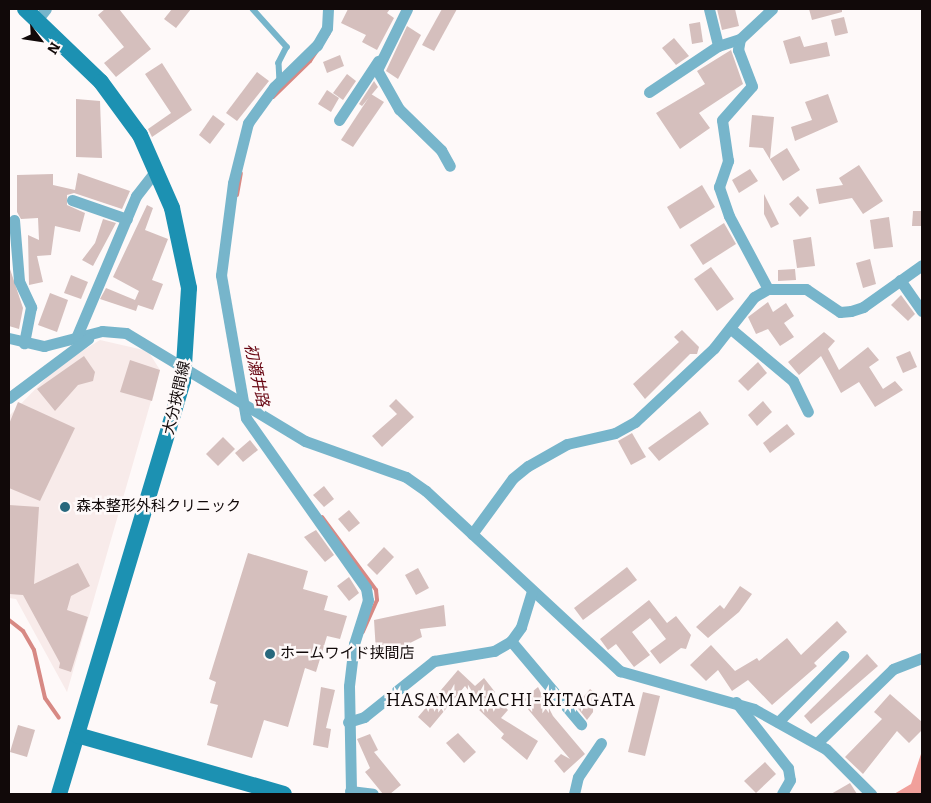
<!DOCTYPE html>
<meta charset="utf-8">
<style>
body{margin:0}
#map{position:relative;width:931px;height:803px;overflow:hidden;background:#fef9f9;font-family:Bitter,"Noto Sans JP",serif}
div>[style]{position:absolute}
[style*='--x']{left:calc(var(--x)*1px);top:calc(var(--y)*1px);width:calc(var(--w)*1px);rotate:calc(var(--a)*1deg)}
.built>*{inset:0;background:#f8ebea}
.forest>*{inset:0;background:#f1a09b}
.stream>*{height:4px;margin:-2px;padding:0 2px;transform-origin:2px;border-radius:2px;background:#d78984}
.building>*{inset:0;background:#d5bfbd}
.lane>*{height:5.5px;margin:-2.75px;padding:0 2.75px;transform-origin:2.75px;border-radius:2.75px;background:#77b5cb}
.street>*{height:11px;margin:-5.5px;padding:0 5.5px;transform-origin:5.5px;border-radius:5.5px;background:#77b5cb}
.secondary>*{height:16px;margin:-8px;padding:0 8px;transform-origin:8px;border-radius:8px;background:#1c91b2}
.dots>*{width:14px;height:14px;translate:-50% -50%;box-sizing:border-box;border:2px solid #fef9f9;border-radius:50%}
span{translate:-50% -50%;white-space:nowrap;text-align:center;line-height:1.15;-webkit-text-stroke:5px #fef9f9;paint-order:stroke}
.street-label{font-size:15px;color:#110909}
.poi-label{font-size:15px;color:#110909}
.left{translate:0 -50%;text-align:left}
.water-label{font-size:16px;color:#680612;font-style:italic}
.quarter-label{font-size:18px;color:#110909;letter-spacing:1px}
.frame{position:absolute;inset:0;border:10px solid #110909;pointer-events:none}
.north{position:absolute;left:15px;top:15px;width:50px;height:50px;-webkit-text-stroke:4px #fef9f9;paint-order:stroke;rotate:121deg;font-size:14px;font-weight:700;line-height:20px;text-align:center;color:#110909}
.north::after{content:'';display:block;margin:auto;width:18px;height:22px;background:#110909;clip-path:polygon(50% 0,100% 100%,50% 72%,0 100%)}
</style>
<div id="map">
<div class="built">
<div style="clip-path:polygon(100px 340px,148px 351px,160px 370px,67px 692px,16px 599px,9px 598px,9px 416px,59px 365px)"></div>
</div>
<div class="forest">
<div style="clip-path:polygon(922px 751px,922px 794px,894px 794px,911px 784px)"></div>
</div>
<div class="stream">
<div style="--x:273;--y:97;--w:52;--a:-44.2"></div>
<div style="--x:310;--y:61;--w:34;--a:-56"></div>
<div style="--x:237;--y:195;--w:22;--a:-80"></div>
<div style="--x:322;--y:517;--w:91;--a:53.5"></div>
<div style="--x:376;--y:590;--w:10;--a:84"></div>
<div style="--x:377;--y:600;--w:35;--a:114"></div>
<div style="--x:9;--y:620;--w:18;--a:38"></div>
<div style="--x:23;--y:631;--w:22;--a:60"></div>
<div style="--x:34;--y:650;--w:49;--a:77.1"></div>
<div style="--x:45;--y:698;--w:24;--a:55"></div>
</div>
<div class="building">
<div style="clip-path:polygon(105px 9px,119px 9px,151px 49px,116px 77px,104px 63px,124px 47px,98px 15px)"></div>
<div style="clip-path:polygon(172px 9px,191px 9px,176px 28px,164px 19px)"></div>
<div style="clip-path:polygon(348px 9px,390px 9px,387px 13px,394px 18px,377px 50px,362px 42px,366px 35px,341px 23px)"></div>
<div style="clip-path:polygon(442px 9px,457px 9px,434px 51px,422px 45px)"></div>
<div style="clip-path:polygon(717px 9px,735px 9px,739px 26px,722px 30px)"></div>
<div style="clip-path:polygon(809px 9px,842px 9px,842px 12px,812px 20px)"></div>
<div style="clip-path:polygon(844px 17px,848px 33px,835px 36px,831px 20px)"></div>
<div style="clip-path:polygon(700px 22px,703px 42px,692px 44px,689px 24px)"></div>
<div style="clip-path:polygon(407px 26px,421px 35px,398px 79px,386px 71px)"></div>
<div style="clip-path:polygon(800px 36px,804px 47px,827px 42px,830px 56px,790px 64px,783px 41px)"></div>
<div style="clip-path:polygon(674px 38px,689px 56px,676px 65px,662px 48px)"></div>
<div style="clip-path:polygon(731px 50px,743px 84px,699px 113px,710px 128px,680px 149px,656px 113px,705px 84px,697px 71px)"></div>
<div style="clip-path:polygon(340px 55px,344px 66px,327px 73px,323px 62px)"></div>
<div style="clip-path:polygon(162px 63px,192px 110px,152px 137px,148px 129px,171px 113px,145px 74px)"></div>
<div style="clip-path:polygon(257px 72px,269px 81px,237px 121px,226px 113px)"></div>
<div style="clip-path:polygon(347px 74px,356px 81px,343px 100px,333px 93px)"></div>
<div style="clip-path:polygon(374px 81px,378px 87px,362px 106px,359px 104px)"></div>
<div style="clip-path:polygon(327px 90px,339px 98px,331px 112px,318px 104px)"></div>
<div style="clip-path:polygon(371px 94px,384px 102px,353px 147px,341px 140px)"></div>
<div style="clip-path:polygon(828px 94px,838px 122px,795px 141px,791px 127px,812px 120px,805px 102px)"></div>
<div style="clip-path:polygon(76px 99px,100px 101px,102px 158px,76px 157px)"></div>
<div style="clip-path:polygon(213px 115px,225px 124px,210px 144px,199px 135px)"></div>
<div style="clip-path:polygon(752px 115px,774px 117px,770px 159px,787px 148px,800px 170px,783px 181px,763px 148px,749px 147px)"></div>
<div style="clip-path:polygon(859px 165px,883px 201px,863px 214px,852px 198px,819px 204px,816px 189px,843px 185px,839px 178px)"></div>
<div style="clip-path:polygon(750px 169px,758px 181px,739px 193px,732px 180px)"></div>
<div style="clip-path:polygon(78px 173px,130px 191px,122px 209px,74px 193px,67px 195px,67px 205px,85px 213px,80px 232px,55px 226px,51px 255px,37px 256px,43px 282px,29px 285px,28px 235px,39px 240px,38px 218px,21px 219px,17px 212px,17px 175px,53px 174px,53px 185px,75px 190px)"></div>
<div style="clip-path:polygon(702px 185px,715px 207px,680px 229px,667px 207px)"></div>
<div style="clip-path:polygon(764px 194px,779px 224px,771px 228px,764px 214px)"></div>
<div style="clip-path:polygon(798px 196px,809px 208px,800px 217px,789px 204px)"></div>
<div style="clip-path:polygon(147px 205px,153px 208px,145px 230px,168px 239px,152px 280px,163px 284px,153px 310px,138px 305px,136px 311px,100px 299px,106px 288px,135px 300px,139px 291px,113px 277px)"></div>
<div style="clip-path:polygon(913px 211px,922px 211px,922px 226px,912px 226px)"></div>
<div style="clip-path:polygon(889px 217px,893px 247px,874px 249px,870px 220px)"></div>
<div style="clip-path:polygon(103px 219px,116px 223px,93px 266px,82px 260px,95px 243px)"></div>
<div style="clip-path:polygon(724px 223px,736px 244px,703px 265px,690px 245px)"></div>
<div style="clip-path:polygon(811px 237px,815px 266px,797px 268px,793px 240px)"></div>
<div style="clip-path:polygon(870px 259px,876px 284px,863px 288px,856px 263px)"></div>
<div style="clip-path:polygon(9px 266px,23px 308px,19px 329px,9px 326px)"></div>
<div style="clip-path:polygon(711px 267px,734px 299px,717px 311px,694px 279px)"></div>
<div style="clip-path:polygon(795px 269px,796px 280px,778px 281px,778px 270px)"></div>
<div style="clip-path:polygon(71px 275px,88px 282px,81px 299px,64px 293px)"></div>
<div style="clip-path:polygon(50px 293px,68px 300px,57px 332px,38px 325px)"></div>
<div style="clip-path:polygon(901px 295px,915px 314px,908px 321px,891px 305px)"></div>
<div style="clip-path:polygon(768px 302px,773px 312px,786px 303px,794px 316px,784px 323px,794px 337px,780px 346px,768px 329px,756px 334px,748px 317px)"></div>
<div style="clip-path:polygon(682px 330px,699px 347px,697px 354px,690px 354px,645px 399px,633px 384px,679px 342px,674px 337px)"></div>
<div style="clip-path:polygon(824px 332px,835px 341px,828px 349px,839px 370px,868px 347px,879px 360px,869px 367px,883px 389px,895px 381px,903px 390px,875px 407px,859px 382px,841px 393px,821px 356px,799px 375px,788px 362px)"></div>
<div style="clip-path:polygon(910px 351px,917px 367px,903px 373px,896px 357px)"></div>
<div style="clip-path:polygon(84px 356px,95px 372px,93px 381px,78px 385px,55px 411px,37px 389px)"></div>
<div style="clip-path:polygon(130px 360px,160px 370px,152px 401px,120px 392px)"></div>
<div style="clip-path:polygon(758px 362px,767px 373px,748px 391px,738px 381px)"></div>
<div style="clip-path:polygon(396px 399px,414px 417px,382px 447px,372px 436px,397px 414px,389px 406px)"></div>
<div style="clip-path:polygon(763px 401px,772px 412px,757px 426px,748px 415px)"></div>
<div style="clip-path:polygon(18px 402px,75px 428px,40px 501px,9px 488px,9px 424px)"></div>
<div style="clip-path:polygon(700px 411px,709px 424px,659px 461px,648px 448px)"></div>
<div style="clip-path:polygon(787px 424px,795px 434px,770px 453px,763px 443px)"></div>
<div style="clip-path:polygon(632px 433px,646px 457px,631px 465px,618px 441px)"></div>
<div style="clip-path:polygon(223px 437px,235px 449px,218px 466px,206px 454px)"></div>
<div style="clip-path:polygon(250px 440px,258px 450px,243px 462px,235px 453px)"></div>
<div style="clip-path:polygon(324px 486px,334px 499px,324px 507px,313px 495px)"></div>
<div style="clip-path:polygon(9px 505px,39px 507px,34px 584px,78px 563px,90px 586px,71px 596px,67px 610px,88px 617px,71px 672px,59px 668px,60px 663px,23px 595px,9px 594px)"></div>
<div style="clip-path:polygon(349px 510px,360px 523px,349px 532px,338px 519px)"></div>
<div style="clip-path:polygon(316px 530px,334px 555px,325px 562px,304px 537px)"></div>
<div style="clip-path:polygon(384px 547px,394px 557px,377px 575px,367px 565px)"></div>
<div style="clip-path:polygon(248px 553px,308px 571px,303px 589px,328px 596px,324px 610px,347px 616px,340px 639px,327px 636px,316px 672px,305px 668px,288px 727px,264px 720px,252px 758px,207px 745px,218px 705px,210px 703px,216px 682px,209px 679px)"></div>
<div style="clip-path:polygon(627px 567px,637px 580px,583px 620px,574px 608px)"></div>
<div style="clip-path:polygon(418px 568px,429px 588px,416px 595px,405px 575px)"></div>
<div style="clip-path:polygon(349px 577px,359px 593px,349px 601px,337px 586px)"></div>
<div style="clip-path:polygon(740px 586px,752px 594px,739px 612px,708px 638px,696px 627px,720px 605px,724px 609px)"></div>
<div style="clip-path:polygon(649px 600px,667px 623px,676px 616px,691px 635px,686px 649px,681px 648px,660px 664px,650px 651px,666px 639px,650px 618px,632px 632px,650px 655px,634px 667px,616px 644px,608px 650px,600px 639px)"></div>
<div style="clip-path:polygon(444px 605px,446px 626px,420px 629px,422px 637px,394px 651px,376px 652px,374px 620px)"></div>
<div style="clip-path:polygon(837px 621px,847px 632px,814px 663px,817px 666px,772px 705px,748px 680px,732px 691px,718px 670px,706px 681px,690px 665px,711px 645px,735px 671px,757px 658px,759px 661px,787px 638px,801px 655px)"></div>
<div style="clip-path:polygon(867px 654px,878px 666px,811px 724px,804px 716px)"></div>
<div style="clip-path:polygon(458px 670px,475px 686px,484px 678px,495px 692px,492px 694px,508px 710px,501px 718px,538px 741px,527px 760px,501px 738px,504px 734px,476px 707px,479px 704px,465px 686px,430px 728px,418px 717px)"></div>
<div style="clip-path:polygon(321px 687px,335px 690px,326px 728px,331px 729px,328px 748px,313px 745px)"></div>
<div style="clip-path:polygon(538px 687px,553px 716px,585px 754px,564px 773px,554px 761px,561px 754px,570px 759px,521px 701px)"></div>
<div style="clip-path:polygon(590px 689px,603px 699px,587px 720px,576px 706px)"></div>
<div style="clip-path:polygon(643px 692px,660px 696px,645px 756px,628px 752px)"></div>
<div style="clip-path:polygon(890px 694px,922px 722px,922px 730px,909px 743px,897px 731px,863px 774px,845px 757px,882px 719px,874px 712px)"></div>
<div style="clip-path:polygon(18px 725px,35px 730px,27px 757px,10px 752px)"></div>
<div style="clip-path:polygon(458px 733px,476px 752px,464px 763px,446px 743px)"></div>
<div style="clip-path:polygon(370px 734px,378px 750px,374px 752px,401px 785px,390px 794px,383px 794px,365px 772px,370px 768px,357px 739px)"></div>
<div style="clip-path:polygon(765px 762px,776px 774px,756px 793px,744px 781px)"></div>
<div style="clip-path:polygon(850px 783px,857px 794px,831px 794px)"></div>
</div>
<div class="lane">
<div style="--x:253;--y:9;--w:51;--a:48.2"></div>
<div style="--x:287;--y:47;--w:18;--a:117"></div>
<div style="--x:279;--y:63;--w:17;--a:87"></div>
</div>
<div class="street">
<div style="--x:328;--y:9;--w:19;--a:93"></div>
<div style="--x:327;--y:28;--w:20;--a:120"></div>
<div style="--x:317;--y:45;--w:60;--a:135.7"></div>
<div style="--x:274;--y:87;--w:44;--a:125.8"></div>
<div style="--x:248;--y:123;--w:62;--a:104"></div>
<div style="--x:233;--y:183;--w:93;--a:97.4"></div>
<div style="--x:221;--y:275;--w:145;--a:80.1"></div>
<div style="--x:246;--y:418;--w:208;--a:54.8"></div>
<div style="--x:366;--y:588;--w:12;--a:81"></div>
<div style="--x:368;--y:600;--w:46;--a:107.7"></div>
<div style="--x:354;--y:644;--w:42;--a:96.8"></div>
<div style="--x:349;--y:686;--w:108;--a:88.9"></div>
<div style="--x:407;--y:9;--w:68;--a:116.2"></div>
<div style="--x:377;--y:70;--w:45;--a:60.6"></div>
<div style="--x:399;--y:109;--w:59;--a:44.3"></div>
<div style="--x:441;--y:150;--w:18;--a:61"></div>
<div style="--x:709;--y:9;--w:38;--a:76"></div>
<div style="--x:37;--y:20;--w:14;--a:-51"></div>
<div style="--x:649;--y:92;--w:83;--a:-33.7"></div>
<div style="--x:718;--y:46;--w:23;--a:-18"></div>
<div style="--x:339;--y:120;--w:71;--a:-56.5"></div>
<div style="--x:72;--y:200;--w:58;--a:19.1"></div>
<div style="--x:14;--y:220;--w:61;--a:85.3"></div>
<div style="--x:19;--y:281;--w:29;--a:65"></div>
<div style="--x:31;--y:307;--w:37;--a:101"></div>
<div style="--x:900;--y:280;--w:38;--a:55"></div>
<div style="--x:768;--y:289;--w:83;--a:-118.1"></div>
<div style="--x:729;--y:216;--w:31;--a:-109"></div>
<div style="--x:719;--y:187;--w:28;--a:-71"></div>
<div style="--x:728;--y:161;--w:41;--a:-98.3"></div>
<div style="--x:722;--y:120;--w:45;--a:-48.6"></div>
<div style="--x:752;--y:86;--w:39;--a:-111"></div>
<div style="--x:738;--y:50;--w:11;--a:-80"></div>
<div style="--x:740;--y:39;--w:44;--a:-43.2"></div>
<div style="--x:731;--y:329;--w:81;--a:40"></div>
<div style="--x:793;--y:381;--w:34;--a:64"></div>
<div style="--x:9;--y:338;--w:36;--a:13"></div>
<div style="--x:44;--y:346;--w:60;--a:-14.5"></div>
<div style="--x:102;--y:331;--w:24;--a:5"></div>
<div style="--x:126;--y:333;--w:209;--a:31.1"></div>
<div style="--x:305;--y:441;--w:107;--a:19.6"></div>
<div style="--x:406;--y:477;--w:24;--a:35"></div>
<div style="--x:426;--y:491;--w:265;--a:42.9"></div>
<div style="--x:620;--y:671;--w:139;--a:15.8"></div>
<div style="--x:754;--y:709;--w:82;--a:29.1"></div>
<div style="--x:826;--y:749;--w:64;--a:45"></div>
<div style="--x:76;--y:338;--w:154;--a:-67.1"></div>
<div style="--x:136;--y:196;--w:34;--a:-52"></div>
<div style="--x:9;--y:398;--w:99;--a:-36.8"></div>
<div style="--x:472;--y:534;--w:69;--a:-53.8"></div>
<div style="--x:513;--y:478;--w:19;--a:-39"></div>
<div style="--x:528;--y:466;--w:45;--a:-29.4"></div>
<div style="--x:567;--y:444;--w:49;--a:-12.9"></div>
<div style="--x:615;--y:433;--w:23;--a:-29"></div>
<div style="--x:635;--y:422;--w:108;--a:-43.1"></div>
<div style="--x:714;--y:348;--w:65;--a:-51.9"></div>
<div style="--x:754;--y:297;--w:16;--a:-30"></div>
<div style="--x:768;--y:289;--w:38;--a:0"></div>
<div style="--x:806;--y:289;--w:41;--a:34.1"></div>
<div style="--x:840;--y:312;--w:11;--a:-5"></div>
<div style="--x:851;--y:311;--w:13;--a:-18"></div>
<div style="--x:863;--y:307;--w:72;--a:-35.4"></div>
<div style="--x:511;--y:641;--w:109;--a:49.9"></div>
<div style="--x:736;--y:702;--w:84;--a:51.8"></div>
<div style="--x:788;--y:768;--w:12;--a:81"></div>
<div style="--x:790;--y:780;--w:16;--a:120"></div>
<div style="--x:348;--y:722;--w:17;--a:-17"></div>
<div style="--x:364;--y:717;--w:90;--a:-38.7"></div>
<div style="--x:434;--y:661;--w:61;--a:-9.5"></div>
<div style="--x:494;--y:651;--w:20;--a:-30"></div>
<div style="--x:511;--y:641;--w:17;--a:-54"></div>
<div style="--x:521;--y:627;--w:38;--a:-73"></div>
<div style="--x:778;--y:722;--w:93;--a:-45.4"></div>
<div style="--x:817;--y:743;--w:106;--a:-44.2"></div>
<div style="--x:893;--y:669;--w:31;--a:-21"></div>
<div style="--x:350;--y:791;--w:23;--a:7"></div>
<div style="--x:574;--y:794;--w:17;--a:-77"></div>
<div style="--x:578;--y:777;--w:41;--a:-55.9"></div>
</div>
<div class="secondary">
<div style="--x:25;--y:9;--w:105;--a:43.8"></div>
<div style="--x:101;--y:82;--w:66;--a:53.7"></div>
<div style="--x:140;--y:135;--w:80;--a:66.3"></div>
<div style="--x:172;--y:208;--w:82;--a:78"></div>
<div style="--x:189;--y:288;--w:93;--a:93.7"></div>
<div style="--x:183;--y:381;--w:431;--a:106.7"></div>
<div style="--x:77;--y:735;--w:215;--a:15.9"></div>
</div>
<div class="dots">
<div style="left:65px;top:507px;background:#28687d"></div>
<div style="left:270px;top:654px;background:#28687d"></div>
</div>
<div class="street-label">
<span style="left:177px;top:398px;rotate:-77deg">大分挾間線</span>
</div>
<div class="poi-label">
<span class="left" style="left:76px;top:507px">森本整形外科クリニック</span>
<span class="left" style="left:280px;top:654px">ホームワイド挟間店</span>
</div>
<div class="water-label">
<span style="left:256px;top:375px;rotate:78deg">初瀬井路</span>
</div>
<div class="quarter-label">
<span style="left:511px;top:700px">HASAMAMACHI-KITAGATA</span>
</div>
<div class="frame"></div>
<div class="north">N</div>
</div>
